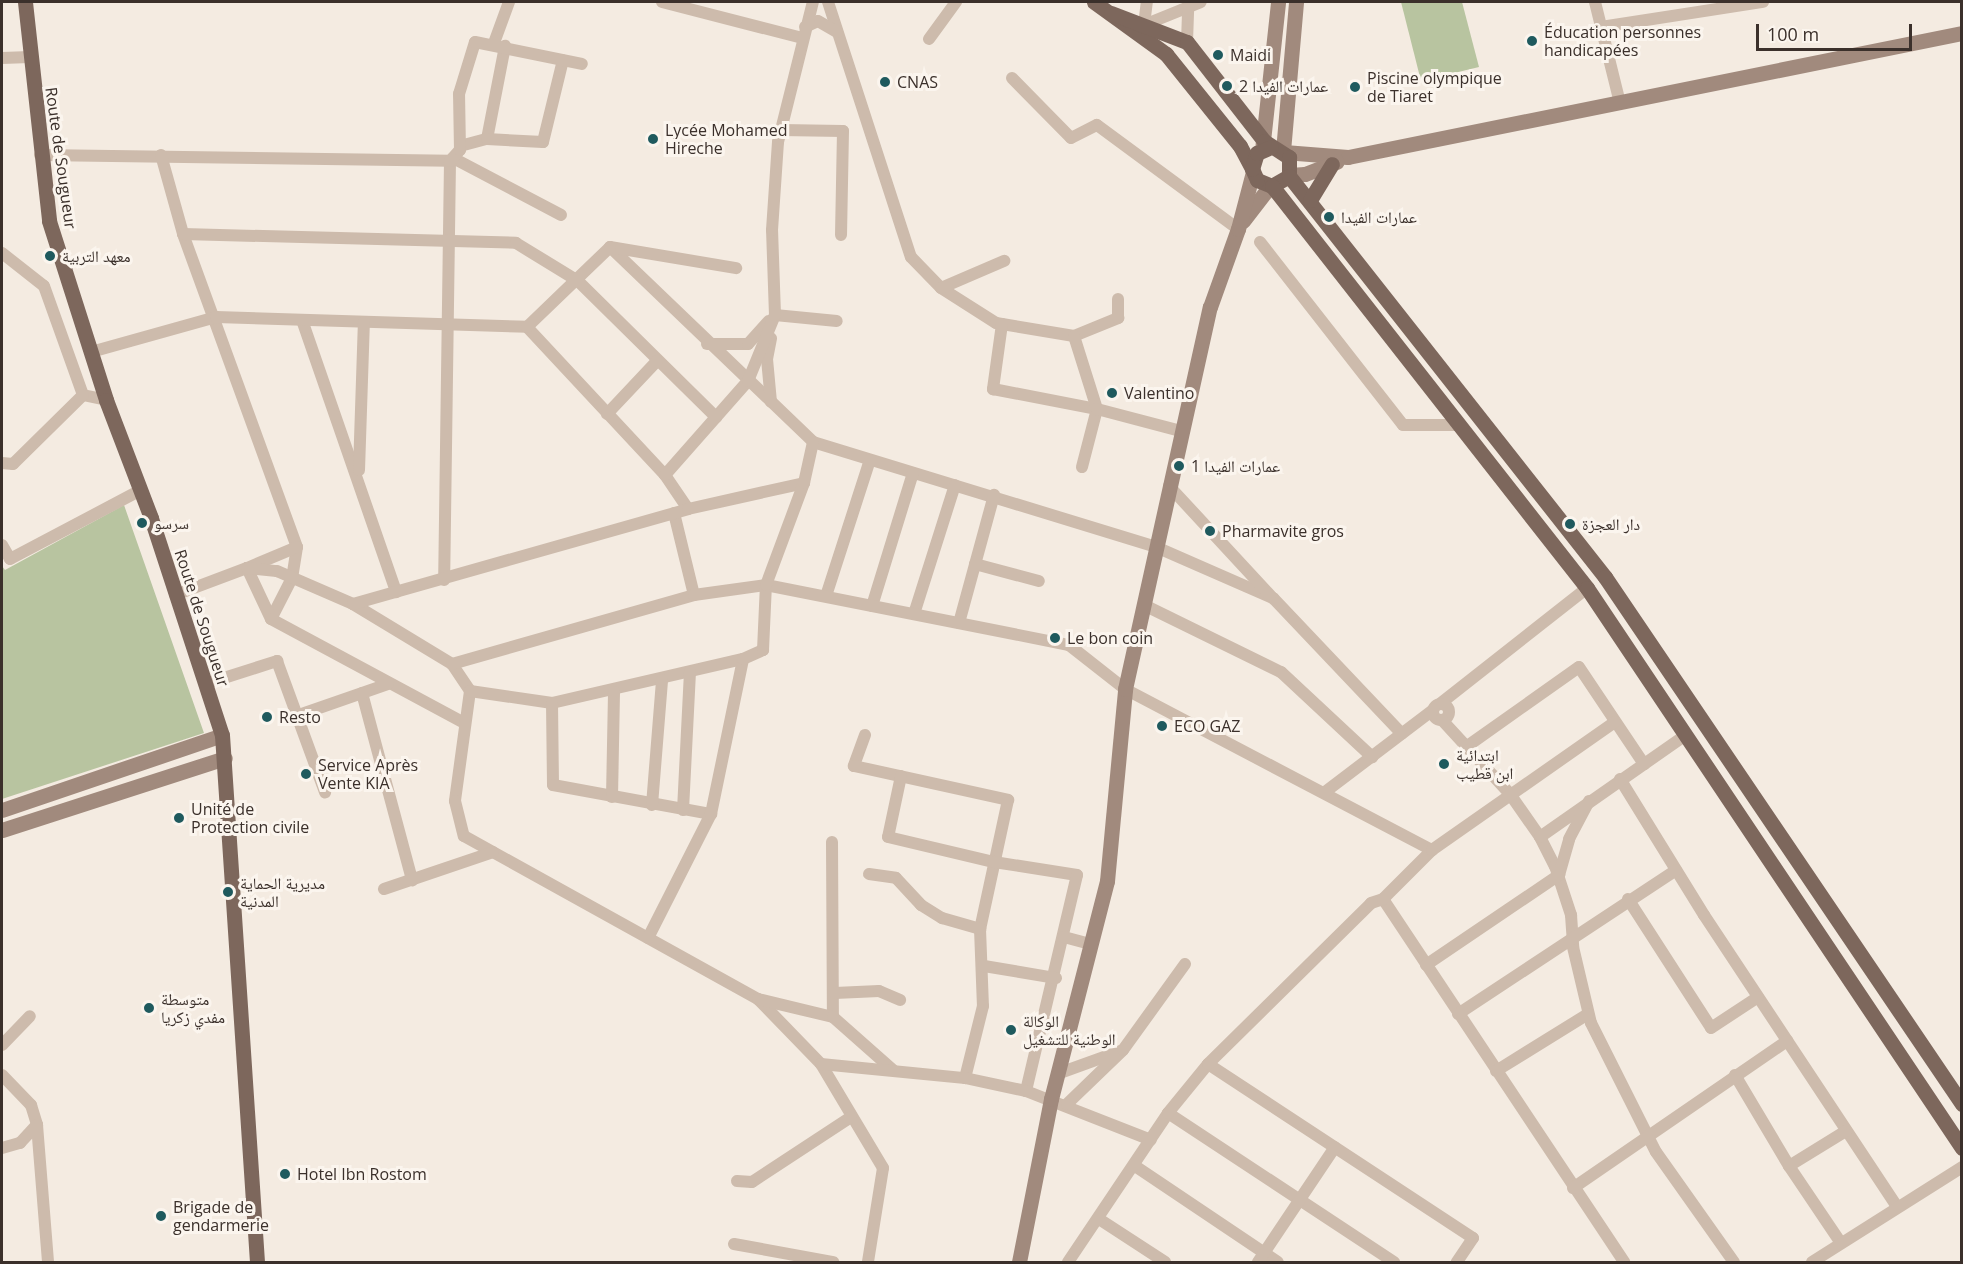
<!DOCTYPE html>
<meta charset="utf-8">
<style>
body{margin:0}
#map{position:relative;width:1963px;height:1264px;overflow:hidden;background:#f4ebe1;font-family:"Open Sans","Noto Naskh Arabic",sans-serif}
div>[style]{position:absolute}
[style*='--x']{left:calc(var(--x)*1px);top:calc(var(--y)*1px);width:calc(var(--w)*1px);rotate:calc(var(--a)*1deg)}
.green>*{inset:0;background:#b8c4a0}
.street>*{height:12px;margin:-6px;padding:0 6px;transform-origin:6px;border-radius:6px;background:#cdbbac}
.street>.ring{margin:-6px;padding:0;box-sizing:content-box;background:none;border:12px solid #cdbbac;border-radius:50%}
.secondary>*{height:15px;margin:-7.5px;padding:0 7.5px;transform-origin:7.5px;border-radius:7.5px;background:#a18a7d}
.primary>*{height:15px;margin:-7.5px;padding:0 7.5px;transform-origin:7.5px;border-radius:7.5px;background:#7d675c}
.dots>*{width:16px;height:16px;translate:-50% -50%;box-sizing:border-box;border:3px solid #fbf5ee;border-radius:50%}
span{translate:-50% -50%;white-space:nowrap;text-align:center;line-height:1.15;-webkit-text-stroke:6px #fbf5ee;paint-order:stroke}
.poi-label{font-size:16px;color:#3b302b}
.left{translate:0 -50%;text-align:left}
.street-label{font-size:16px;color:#3b302b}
.frame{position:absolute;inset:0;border:3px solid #3b302b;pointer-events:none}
.scale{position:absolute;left:1756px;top:24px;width:156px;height:27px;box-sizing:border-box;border:3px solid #3b302b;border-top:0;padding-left:8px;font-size:18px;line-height:21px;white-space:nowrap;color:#3b302b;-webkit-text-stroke:4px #fbf5ee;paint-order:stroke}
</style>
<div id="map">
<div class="green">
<div style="clip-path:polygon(1401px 2px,1462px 2px,1479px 67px,1421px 81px)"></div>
<div style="clip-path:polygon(124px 505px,204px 733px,2px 799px,2px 566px,5px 570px)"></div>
</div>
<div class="street">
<div style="--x:662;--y:2;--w:145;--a:14.4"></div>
<div style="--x:828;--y:2;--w:268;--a:72"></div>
<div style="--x:911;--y:257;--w:43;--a:45.9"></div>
<div style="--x:941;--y:288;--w:65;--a:32.5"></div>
<div style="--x:996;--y:323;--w:79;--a:9.5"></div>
<div style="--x:1074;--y:336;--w:48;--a:-22.2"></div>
<div style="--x:1118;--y:318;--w:19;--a:-90"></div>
<div style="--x:1595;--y:2;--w:104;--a:76.1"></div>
<div style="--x:1144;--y:25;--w:61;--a:-22"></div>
<div style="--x:1144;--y:25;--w:23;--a:-83"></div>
<div style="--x:805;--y:27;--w:14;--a:-25"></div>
<div style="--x:818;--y:21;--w:22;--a:30"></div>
<div style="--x:1601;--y:27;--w:164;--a:-8.8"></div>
<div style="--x:929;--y:39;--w:46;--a:-53.9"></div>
<div style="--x:1187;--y:42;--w:35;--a:-88"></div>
<div style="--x:494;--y:43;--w:44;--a:-69.9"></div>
<div style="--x:2;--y:58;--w:28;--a:-2"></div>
<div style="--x:1012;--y:78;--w:84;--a:45.5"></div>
<div style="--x:1071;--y:138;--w:29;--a:-27"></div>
<div style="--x:1097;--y:125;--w:175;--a:36.4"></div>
<div style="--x:781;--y:130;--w:62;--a:0.9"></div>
<div style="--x:843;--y:131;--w:104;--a:91.1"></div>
<div style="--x:487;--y:139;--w:95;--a:-79"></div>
<div style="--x:460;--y:146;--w:28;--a:-15"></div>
<div style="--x:487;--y:139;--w:56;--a:3.1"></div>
<div style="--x:543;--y:142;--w:84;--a:-76.3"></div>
<div style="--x:40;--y:155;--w:410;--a:0.8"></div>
<div style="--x:450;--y:161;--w:419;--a:90.8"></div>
<div style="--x:161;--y:155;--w:82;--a:74.4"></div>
<div style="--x:183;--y:234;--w:333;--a:70"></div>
<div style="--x:297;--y:547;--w:31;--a:99"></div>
<div style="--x:292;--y:578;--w:46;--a:117.1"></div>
<div style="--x:453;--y:158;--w:122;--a:27.8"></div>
<div style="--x:450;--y:161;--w:15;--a:-48"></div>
<div style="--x:460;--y:150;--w:56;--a:-91"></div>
<div style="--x:459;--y:94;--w:54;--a:-72.9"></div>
<div style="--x:475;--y:42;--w:109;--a:11.6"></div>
<div style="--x:183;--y:234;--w:333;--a:1.5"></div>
<div style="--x:516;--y:243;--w:73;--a:31.5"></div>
<div style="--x:578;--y:281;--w:194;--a:44.6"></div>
<div style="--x:1260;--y:242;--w:232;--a:52"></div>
<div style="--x:1403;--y:425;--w:53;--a:0"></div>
<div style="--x:610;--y:247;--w:281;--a:43.8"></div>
<div style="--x:813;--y:442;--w:359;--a:17"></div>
<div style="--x:1156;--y:547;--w:128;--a:23.6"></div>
<div style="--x:1273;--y:598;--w:187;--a:46.5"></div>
<div style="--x:610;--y:247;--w:128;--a:9.5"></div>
<div style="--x:2;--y:253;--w:53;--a:38.2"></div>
<div style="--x:44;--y:286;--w:116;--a:70.3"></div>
<div style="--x:83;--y:395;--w:24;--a:12"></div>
<div style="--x:941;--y:288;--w:69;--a:-23.2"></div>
<div style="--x:775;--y:315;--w:62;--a:5.5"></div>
<div style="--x:302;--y:320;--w:288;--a:70.9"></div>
<div style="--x:1002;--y:324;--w:66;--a:97.9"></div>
<div style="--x:993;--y:389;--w:106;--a:10.9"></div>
<div style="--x:1097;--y:409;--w:60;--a:104.5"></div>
<div style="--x:527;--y:327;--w:202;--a:47"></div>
<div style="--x:665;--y:475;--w:41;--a:55.9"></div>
<div style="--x:1074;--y:336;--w:77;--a:72.5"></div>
<div style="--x:1097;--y:409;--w:87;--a:14.7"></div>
<div style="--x:707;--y:344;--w:41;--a:0"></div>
<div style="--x:748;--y:344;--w:31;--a:-48"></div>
<div style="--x:91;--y:352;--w:130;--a:-15.6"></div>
<div style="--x:216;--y:317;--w:311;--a:1.8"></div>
<div style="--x:527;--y:327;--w:115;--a:-43.9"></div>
<div style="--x:771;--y:402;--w:43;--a:-95.3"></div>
<div style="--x:767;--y:359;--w:21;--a:-79"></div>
<div style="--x:607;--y:414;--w:73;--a:-46.7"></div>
<div style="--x:2;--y:463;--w:11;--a:5"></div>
<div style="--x:13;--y:464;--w:98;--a:-44.6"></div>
<div style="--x:359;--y:470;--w:148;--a:-88.1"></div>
<div style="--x:665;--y:475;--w:125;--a:-48.6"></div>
<div style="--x:748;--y:381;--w:71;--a:-67.8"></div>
<div style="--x:775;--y:315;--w:85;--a:-92"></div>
<div style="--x:772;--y:230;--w:88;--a:-86.1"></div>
<div style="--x:778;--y:142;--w:144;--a:-76"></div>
<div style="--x:1169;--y:486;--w:149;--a:47.2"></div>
<div style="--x:674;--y:513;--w:84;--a:76.3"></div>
<div style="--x:2;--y:545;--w:16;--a:60"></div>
<div style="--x:10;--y:559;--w:146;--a:-27.8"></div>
<div style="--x:297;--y:547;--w:54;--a:157.2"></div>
<div style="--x:247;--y:568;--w:56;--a:64.8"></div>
<div style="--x:271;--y:619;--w:219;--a:28.3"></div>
<div style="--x:975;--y:564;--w:66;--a:14.9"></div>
<div style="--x:175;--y:595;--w:77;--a:-20.6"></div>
<div style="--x:247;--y:568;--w:30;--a:6"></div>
<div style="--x:277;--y:571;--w:83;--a:23.5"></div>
<div style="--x:353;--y:604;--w:116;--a:31.2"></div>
<div style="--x:452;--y:664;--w:32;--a:56"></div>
<div style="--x:470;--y:691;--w:111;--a:97.8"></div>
<div style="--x:455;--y:801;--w:36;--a:76"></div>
<div style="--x:464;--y:836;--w:336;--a:29"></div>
<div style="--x:758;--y:999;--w:91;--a:45.9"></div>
<div style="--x:821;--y:1064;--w:121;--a:59.2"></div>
<div style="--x:883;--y:1168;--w:95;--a:99.1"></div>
<div style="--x:826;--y:596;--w:143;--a:-72.1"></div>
<div style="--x:353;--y:604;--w:348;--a:-15.8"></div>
<div style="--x:688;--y:509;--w:119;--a:-12.6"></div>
<div style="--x:1144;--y:605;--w:153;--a:26.1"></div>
<div style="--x:1281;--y:672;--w:125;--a:43"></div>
<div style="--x:872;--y:606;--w:139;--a:-72.9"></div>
<div style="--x:914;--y:614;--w:135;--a:-72.4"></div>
<div style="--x:959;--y:623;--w:133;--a:-74.7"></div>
<div style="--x:452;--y:664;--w:252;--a:-15.9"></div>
<div style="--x:694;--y:595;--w:73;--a:-7.9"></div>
<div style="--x:766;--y:585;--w:309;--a:11.2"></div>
<div style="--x:1069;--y:645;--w:71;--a:38.2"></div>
<div style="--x:1125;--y:689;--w:347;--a:27.7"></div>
<div style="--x:205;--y:684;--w:76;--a:-17.7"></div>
<div style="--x:277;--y:661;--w:140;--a:69.9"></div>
<div style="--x:470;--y:691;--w:83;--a:8.3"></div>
<div style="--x:552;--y:703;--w:196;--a:-13"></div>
<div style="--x:362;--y:693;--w:194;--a:75"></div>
<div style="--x:552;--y:703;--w:82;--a:89.3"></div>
<div style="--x:553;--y:785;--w:161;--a:10.4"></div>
<div style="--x:1441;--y:703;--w:186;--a:-38.2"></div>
<div class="ring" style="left:1433px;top:704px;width:4px;height:4px"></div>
<div style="--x:296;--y:716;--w:97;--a:-19.2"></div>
<div style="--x:1442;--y:720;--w:100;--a:47.4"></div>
<div style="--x:1510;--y:794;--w:52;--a:55.1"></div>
<div style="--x:1540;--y:837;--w:33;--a:63"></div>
<div style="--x:1555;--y:866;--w:52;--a:71.9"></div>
<div style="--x:1571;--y:915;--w:32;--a:86"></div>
<div style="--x:1573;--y:947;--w:78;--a:76.7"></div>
<div style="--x:1591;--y:1023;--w:144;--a:63.3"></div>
<div style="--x:1656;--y:1152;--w:135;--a:54.7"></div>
<div style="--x:865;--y:735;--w:33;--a:110"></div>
<div style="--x:854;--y:766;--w:158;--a:12.4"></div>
<div style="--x:1008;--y:800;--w:132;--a:102.2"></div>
<div style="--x:980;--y:929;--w:77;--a:87.8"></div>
<div style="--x:983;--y:1006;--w:74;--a:104"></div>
<div style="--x:1466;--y:747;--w:138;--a:-35.3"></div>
<div style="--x:1579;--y:667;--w:117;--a:56.2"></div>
<div style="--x:901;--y:776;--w:62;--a:102"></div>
<div style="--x:888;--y:837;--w:109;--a:13.3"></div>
<div style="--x:994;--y:862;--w:84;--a:8.9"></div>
<div style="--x:1077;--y:875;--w:222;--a:103.3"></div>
<div style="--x:1620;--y:779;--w:160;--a:58.3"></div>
<div style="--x:1704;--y:915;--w:350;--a:56.5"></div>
<div style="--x:1325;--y:792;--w:136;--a:-37.2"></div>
<div style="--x:612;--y:797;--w:105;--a:-88.9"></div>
<div style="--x:652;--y:805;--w:125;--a:-85.4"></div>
<div style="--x:683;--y:810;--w:138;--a:-87.1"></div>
<div style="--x:1540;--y:837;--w:176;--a:-35"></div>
<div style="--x:832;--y:842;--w:175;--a:89.7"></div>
<div style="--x:869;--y:874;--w:27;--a:8"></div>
<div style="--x:896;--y:878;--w:37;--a:47"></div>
<div style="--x:921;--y:905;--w:25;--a:32"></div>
<div style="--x:942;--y:918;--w:40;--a:16"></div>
<div style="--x:384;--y:889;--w:115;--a:-18.7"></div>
<div style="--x:1383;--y:899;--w:436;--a:56.4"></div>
<div style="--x:1628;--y:899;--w:153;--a:57.2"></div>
<div style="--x:1711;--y:1028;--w:56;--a:-33.4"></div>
<div style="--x:1064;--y:937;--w:28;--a:15"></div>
<div style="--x:648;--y:938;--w:139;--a:-63.1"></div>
<div style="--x:711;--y:814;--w:158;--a:-78.3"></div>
<div style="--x:743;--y:659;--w:22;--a:-24"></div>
<div style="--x:763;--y:650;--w:65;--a:-87.4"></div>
<div style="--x:766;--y:585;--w:109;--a:-69.6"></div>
<div style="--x:804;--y:483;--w:42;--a:-77.6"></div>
<div style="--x:1426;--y:965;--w:161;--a:-34.1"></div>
<div style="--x:1559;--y:875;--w:37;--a:-74"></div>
<div style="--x:1569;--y:839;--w:43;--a:-62.2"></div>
<div style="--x:984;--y:966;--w:73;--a:9.5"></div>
<div style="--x:835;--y:993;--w:44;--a:-2.6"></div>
<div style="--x:879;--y:991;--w:23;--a:23"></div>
<div style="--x:758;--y:999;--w:77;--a:13.5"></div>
<div style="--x:833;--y:1017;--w:80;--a:41.5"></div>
<div style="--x:1458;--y:1014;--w:261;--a:-33.4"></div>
<div style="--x:2;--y:1045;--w:40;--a:-46"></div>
<div style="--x:821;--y:1064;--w:145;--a:5.6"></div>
<div style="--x:965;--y:1078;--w:62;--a:12"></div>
<div style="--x:1026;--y:1091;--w:134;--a:21.4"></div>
<div style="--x:1208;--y:1064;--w:317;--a:33.3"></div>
<div style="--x:1473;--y:1238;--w:29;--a:124"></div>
<div style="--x:1496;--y:1071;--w:108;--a:-31.8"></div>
<div style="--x:1057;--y:1074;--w:68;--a:-19.8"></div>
<div style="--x:2;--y:1075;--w:42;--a:46"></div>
<div style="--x:31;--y:1105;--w:21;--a:73"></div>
<div style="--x:37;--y:1125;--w:137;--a:85.4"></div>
<div style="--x:1735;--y:1075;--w:106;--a:59.3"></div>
<div style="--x:1789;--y:1166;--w:93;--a:56"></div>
<div style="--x:1067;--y:1104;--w:78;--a:-44"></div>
<div style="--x:1123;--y:1050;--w:106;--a:-54.2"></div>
<div style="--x:1168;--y:1113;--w:271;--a:33.4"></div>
<div style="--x:2;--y:1148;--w:19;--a:-16"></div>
<div style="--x:20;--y:1143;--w:25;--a:-47"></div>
<div style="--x:1135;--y:1166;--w:172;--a:33.9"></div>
<div style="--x:1789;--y:1166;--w:67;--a:-31.6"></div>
<div style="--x:737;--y:1181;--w:15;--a:4"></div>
<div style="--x:752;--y:1182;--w:118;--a:-33.3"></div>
<div style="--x:1573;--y:1188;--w:260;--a:-34.5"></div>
<div style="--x:1099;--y:1219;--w:79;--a:33.1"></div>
<div style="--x:734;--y:1244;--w:101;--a:10.3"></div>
<div style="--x:1068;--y:1262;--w:179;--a:-56.1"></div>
<div style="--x:1168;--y:1113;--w:63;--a:-50.8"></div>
<div style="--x:1208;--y:1064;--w:229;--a:-44.6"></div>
<div style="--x:1371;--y:903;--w:13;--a:-18"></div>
<div style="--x:1383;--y:899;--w:69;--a:-45"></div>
<div style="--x:1432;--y:850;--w:223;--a:-35"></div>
<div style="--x:1258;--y:1262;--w:138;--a:-56.2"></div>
<div style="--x:1812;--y:1262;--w:178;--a:-32.3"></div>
</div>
<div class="secondary">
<div style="--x:1262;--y:150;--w:149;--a:-83.8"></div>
<div style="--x:1283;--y:151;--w:150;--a:-85"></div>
<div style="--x:1284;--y:152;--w:64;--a:4.5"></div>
<div style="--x:1348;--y:157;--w:626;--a:-11.42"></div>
<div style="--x:1289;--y:175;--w:16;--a:-4"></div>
<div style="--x:1305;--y:174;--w:34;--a:-21"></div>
<div style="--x:1243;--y:221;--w:44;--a:-52.4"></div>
<div style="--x:2;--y:810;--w:232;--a:-18.8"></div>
<div style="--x:2;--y:830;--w:234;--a:-17.9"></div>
<div style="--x:1019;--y:1262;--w:166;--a:-78.9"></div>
<div style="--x:1051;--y:1099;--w:225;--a:-75.6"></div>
<div style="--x:1107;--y:881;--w:193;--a:-84.6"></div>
<div style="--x:1125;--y:689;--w:391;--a:-77.5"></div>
<div style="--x:1210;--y:307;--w:83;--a:-70.3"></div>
<div style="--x:1238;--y:229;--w:59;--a:-75.3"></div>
</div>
<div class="primary">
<div style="--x:25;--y:2;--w:220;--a:83.7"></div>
<div style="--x:49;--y:221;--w:188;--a:72.3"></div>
<div style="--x:106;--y:400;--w:126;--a:69.1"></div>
<div style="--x:151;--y:518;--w:228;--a:71.9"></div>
<div style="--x:222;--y:735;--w:528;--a:86.2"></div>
<div style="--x:1094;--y:2;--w:89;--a:35.8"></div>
<div style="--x:1166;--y:54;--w:118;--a:51.2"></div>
<div style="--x:1240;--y:146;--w:26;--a:62"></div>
<div style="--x:1111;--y:13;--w:81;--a:20.9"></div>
<div style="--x:1187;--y:42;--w:125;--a:52.1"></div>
<div style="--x:1264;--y:141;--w:30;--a:33"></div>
<div style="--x:1289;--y:157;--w:19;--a:90"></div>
<div style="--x:1289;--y:176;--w:20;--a:150"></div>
<div style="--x:1272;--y:186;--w:16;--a:-158"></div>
<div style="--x:1257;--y:180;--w:12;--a:-114"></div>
<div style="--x:1252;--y:169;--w:17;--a:-73"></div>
<div style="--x:1257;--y:153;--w:15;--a:-23"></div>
<div style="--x:1289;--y:176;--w:511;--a:51.76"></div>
<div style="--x:1605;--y:577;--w:637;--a:55.89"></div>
<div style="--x:1272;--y:186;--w:511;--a:51.92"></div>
<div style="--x:1587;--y:588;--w:674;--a:56.19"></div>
<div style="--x:1310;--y:200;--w:42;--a:-58.6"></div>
</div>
<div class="dots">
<div style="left:1532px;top:41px;background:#1f5a5e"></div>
<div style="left:1218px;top:55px;background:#1f5a5e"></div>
<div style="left:885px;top:82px;background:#1f5a5e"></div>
<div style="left:1227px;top:86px;background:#1f5a5e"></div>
<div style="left:1355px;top:87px;background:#1f5a5e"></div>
<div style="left:653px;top:139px;background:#1f5a5e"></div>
<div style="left:1329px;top:217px;background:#1f5a5e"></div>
<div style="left:50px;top:256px;background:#1f5a5e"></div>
<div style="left:1112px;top:393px;background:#1f5a5e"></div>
<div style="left:1179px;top:466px;background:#1f5a5e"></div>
<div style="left:142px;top:523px;background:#1f5a5e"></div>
<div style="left:1570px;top:524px;background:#1f5a5e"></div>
<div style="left:1210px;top:531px;background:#1f5a5e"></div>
<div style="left:1055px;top:638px;background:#1f5a5e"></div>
<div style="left:267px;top:717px;background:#1f5a5e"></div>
<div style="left:1162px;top:726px;background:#1f5a5e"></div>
<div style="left:1444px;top:764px;background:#1f5a5e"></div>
<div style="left:306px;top:774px;background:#1f5a5e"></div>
<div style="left:179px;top:818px;background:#1f5a5e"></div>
<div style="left:228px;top:892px;background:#1f5a5e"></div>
<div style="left:149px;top:1008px;background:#1f5a5e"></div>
<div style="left:1011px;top:1030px;background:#1f5a5e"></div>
<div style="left:285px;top:1174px;background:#1f5a5e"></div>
<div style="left:161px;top:1216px;background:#1f5a5e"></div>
</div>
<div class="poi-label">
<span class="left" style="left:1544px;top:41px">Éducation personnes<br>handicapées</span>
<span class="left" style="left:1230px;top:55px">Maidi</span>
<span class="left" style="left:1367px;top:87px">Piscine olympique<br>de Tiaret</span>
<span class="left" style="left:897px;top:82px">CNAS</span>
<span class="left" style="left:1239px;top:86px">عمارات الفيدا 2</span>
<span class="left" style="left:665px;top:139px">Lycée Mohamed<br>Hireche</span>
<span class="left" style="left:1341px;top:217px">عمارات الفيدا</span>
<span class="left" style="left:62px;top:256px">معهد التربية</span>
<span class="left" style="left:1124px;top:393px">Valentino</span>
<span class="left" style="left:1191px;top:466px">عمارات الفيدا 1</span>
<span class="left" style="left:154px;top:523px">سرسو</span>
<span class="left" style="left:1582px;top:524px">دار العجزة</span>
<span class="left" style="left:1222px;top:531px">Pharmavite gros</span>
<span class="left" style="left:1067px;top:638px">Le bon coin</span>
<span class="left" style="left:279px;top:717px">Resto</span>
<span class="left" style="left:1174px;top:726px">ECO GAZ</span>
<span class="left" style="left:1456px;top:764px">ابتدائية<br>ابن قطيب</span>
<span class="left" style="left:318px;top:774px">Service Après<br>Vente KIA</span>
<span class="left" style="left:191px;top:818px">Unité de<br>Protection civile</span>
<span class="left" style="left:240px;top:892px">مديرية الحماية<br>المدنية</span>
<span class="left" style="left:161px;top:1008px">متوسطة<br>مفدي زكريا</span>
<span class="left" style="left:1023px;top:1030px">الوكالة<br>الوطنية للتشغيل</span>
<span class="left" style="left:297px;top:1174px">Hotel Ibn Rostom</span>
<span class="left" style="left:173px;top:1216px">Brigade de<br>gendarmerie</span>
</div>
<div class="street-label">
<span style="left:61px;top:158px;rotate:82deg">Route de Sougueur</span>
<span style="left:202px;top:618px;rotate:72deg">Route de Sougueur</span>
</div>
<div class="frame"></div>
<div class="scale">100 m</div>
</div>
